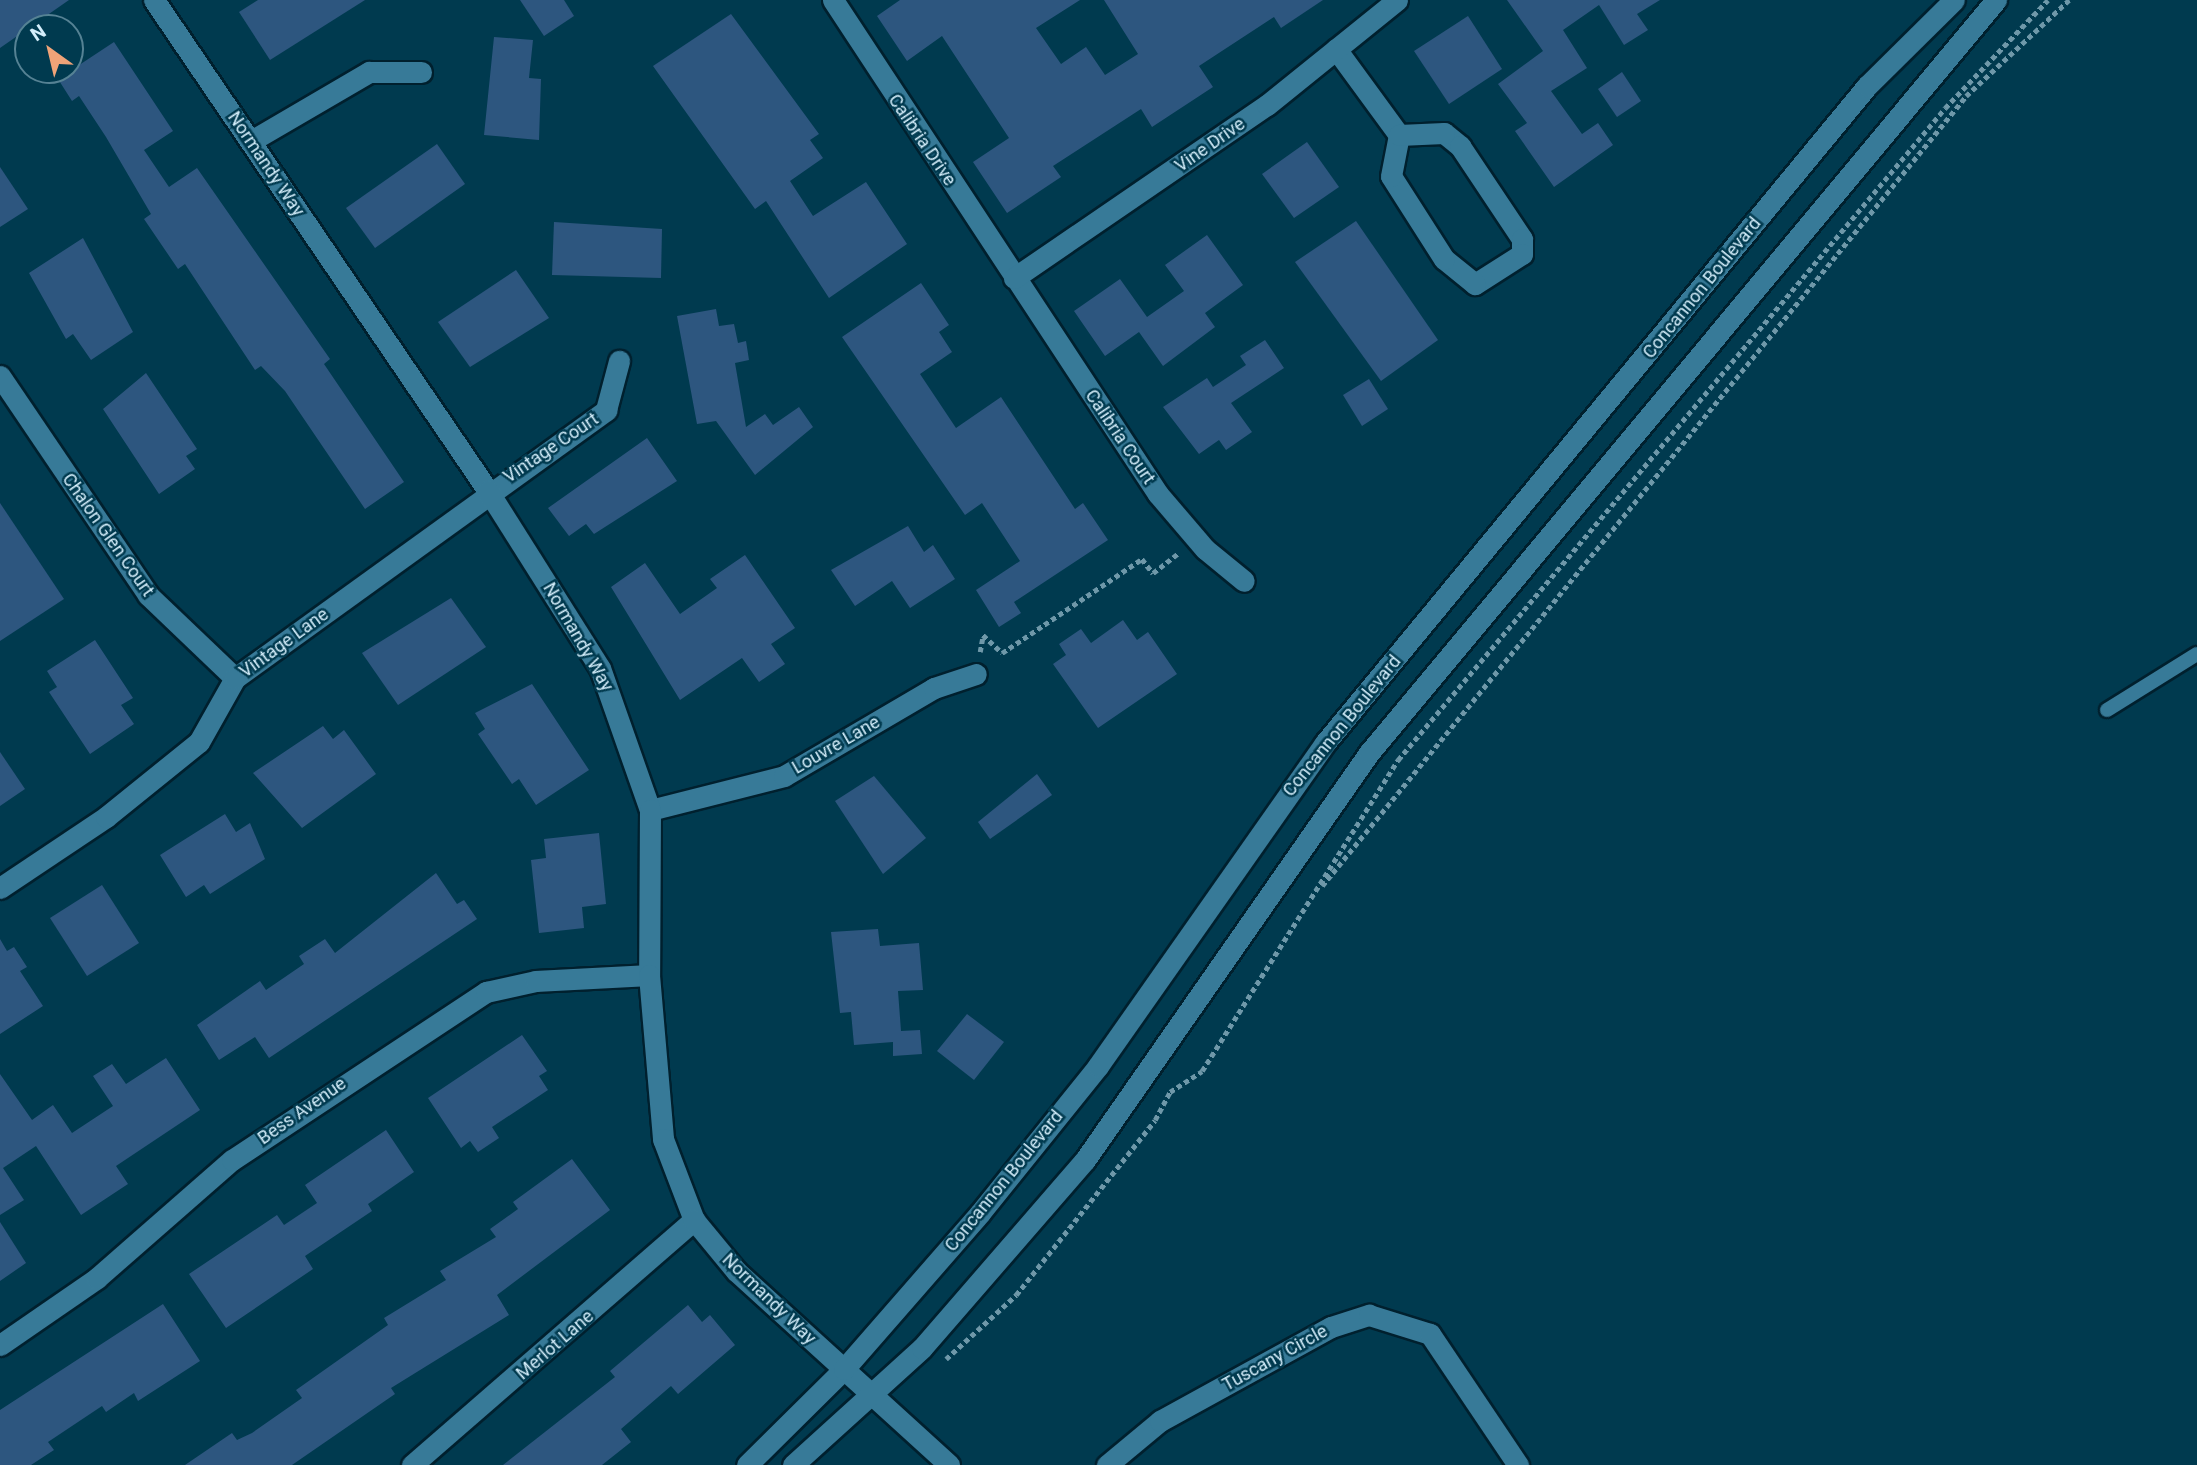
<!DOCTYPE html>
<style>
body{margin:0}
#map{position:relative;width:2197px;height:1465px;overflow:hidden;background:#003a4f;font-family:Roboto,sans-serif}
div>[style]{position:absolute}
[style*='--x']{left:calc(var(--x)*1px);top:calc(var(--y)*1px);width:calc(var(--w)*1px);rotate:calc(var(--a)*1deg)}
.building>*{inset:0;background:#2d567f}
.path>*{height:4.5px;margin-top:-2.25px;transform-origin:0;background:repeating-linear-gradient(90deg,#6f98a9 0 5px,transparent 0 8.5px)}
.roads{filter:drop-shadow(2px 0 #00202e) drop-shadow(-2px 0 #00202e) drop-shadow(0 2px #00202e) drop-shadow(0 -2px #00202e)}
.service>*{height:14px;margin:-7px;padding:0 7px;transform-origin:7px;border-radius:7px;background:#377a98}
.minor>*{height:21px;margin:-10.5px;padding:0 10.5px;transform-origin:10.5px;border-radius:10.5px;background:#377a98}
.tertiary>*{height:21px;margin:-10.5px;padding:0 10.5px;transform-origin:10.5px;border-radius:10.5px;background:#377a98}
.secondary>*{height:21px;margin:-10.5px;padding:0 10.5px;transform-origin:10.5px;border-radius:10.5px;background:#377a98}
span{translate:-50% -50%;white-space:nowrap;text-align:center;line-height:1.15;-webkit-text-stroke:5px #003a4f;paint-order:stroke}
.street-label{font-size:18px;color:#d4eefb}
.north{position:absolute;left:14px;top:14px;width:70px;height:70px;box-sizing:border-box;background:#003a4f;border:2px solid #558294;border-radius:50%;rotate:326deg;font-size:19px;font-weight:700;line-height:28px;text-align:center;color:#d4eefb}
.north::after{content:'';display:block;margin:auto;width:24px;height:32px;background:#efa378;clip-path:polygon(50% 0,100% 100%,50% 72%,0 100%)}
</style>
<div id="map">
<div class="building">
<div style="clip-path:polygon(0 0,69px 0,0 48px)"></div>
<div style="clip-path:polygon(258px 0,365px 0,270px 60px,239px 12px)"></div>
<div style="clip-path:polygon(520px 0,564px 0,574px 16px,544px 36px)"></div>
<div style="clip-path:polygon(900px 0,1080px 0,1036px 28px,1061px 64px,1086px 47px,1105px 75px,1138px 54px,1104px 0,1323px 0,1281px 28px,1274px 17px,1199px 66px,1213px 87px,1152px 127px,1141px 109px,1053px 166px,1061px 177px,1007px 213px,973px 162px,1009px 138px,942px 36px,907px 61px,877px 16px)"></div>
<div style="clip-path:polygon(1507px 0,1660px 0,1637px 14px,1648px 30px,1624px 45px,1599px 5px,1563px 30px,1587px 68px,1551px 91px,1582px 134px,1598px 123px,1613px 145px,1554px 187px,1515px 131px,1527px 123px,1498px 84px,1543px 51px)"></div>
<div style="clip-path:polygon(731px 14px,819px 134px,810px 140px,823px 158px,790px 181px,813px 216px,866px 182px,907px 244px,829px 298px,766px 201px,755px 209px,653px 66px)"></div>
<div style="clip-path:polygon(1468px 16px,1502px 69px,1449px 104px,1414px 51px)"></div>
<div style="clip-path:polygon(494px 37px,533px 40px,529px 78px,541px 79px,539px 140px,484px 135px)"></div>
<div style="clip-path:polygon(114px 42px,173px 131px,144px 150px,169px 187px,197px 168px,330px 359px,324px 364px,404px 482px,365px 509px,285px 391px,261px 366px,255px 370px,185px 264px,178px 269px,144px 219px,151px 214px,106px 137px,79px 96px,72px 101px,58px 79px)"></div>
<div style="clip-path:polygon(1622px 72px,1641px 101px,1617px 117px,1598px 89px)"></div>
<div style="clip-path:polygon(1307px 142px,1339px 187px,1294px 218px,1262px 174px)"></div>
<div style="clip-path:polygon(437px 144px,465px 184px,375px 248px,346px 208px)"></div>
<div style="clip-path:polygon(0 167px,28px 209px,0 227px)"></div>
<div style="clip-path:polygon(1356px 221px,1438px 340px,1381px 381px,1295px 262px)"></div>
<div style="clip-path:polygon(554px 222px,662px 229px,661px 278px,552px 275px)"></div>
<div style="clip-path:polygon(1207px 235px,1243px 285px,1205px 313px,1215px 327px,1163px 366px,1139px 332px,1105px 356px,1074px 311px,1120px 279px,1147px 317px,1184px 291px,1165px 265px)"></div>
<div style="clip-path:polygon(83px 238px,133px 332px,91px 360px,73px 334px,66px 339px,29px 273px)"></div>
<div style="clip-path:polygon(516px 270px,549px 318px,470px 367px,438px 322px)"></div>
<div style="clip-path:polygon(921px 283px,949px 325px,939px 332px,952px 352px,920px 374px,956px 428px,1001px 397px,1075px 509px,1083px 503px,1108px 540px,1014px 602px,1021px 613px,999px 627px,976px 590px,1020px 561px,982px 503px,965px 515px,842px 337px)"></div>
<div style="clip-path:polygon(716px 309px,719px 326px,734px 324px,738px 343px,746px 341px,749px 360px,735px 363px,746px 427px,765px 414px,773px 425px,799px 407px,813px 427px,755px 475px,716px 421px,697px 424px,677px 316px)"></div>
<div style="clip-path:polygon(1265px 340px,1284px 368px,1231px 403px,1252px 432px,1226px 450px,1219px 440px,1199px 454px,1163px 407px,1207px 378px,1213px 387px,1246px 365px,1240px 356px)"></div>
<div style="clip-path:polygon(146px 373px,197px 449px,186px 456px,195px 469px,159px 494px,103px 409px)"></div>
<div style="clip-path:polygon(1369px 379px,1388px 409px,1362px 426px,1343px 395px)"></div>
<div style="clip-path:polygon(647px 438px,677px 481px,594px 534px,586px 524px,569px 536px,548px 508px)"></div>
<div style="clip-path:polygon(0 503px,64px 599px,0 641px)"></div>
<div style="clip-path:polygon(908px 526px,924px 552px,933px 545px,955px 579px,910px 608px,892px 581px,855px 606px,831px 570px)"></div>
<div style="clip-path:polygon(745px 555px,795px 628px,771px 644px,785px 664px,759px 682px,742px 658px,680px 700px,611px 587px,645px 563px,680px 614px,717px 588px,710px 579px)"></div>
<div style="clip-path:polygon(451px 598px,486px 647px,398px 705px,362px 653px)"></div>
<div style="clip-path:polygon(1123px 620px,1137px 640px,1148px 632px,1177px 674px,1098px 728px,1053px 664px,1066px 655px,1059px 644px,1081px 629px,1091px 643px)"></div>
<div style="clip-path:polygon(95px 640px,133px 698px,121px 705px,134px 724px,90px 754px,49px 692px,57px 687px,47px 671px)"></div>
<div style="clip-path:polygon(532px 684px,589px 770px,536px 805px,519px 779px,512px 784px,478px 734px,485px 729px,475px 713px)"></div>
<div style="clip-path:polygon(323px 726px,333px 739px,344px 730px,376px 774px,302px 828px,253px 773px)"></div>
<div style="clip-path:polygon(0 752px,25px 789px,0 806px)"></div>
<div style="clip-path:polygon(1037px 774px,1052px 795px,990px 839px,978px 822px)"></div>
<div style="clip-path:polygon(874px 776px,926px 838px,883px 874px,835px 801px)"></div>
<div style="clip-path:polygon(225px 814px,236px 832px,250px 823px,265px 859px,210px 894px,204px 885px,186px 897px,160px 855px)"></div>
<div style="clip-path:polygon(599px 833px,606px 904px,582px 907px,584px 928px,539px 933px,531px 860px,546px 858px,544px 839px)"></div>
<div style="clip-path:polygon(436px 873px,457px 904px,464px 900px,477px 919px,269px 1058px,255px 1037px,219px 1060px,197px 1025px,260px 981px,266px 990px,304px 964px,299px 956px,325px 939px,335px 953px)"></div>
<div style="clip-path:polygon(102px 885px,139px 943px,87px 976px,50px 918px)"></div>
<div style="clip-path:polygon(878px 929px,880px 946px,919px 943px,923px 990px,898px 991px,901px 1031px,920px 1030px,922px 1054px,893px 1056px,893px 1042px,854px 1045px,851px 1012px,840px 1013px,831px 932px)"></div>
<div style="clip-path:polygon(0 939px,7px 951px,14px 947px,27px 967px,20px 971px,43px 1006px,0 1034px)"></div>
<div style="clip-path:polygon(967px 1014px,1004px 1042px,974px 1080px,937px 1051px)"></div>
<div style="clip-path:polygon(522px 1035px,547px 1071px,539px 1076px,548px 1090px,492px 1127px,499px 1138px,478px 1152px,470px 1141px,461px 1148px,428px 1098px)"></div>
<div style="clip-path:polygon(166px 1058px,200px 1110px,116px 1166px,128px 1184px,81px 1215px,36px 1146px,3px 1168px,24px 1200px,0 1215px,0 1074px,32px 1120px,53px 1105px,72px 1133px,113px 1106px,93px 1076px,112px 1064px,126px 1084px)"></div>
<div style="clip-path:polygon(386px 1130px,414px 1172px,368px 1204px,372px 1211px,305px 1256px,313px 1269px,226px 1328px,189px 1274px,277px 1215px,284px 1225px,317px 1203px,305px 1185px)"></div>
<div style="clip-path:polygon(572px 1159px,610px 1210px,497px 1295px,509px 1315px,391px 1388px,395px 1394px,292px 1465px,185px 1465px,232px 1433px,237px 1440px,252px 1433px,302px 1398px,296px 1390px,388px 1325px,384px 1318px,446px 1280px,440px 1271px,496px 1237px,490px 1229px,518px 1209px,513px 1202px)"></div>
<div style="clip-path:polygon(0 1222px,26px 1263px,0 1281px)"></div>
<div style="clip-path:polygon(163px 1304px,200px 1361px,138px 1401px,134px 1393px,106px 1412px,102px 1406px,48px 1442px,54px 1450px,31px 1465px,0 1465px,0 1410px)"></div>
<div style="clip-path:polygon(688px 1305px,702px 1322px,710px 1315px,735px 1345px,678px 1394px,671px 1386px,621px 1429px,631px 1442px,602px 1465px,503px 1465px,615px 1377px,610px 1371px)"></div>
</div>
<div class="path">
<div style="--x:980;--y:652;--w:17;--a:-80"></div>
<div style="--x:983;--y:635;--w:26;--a:43"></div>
<div style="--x:1002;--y:653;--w:169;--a:-33.9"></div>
<div style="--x:1142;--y:559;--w:18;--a:52"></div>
<div style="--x:1153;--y:573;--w:33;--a:-38"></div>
<div style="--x:1322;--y:886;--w:1019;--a:-50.81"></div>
<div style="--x:1966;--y:96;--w:141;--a:-43"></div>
<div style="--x:946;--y:1359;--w:95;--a:-42.4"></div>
<div style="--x:1016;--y:1295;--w:223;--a:-51.5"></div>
<div style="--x:1155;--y:1120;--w:32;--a:-62"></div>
<div style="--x:1170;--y:1092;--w:38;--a:-33"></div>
<div style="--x:1202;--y:1071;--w:368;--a:-57.8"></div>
<div style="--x:1398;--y:760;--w:851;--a:-50"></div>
<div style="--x:1945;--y:108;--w:149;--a:-46.4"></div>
</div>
<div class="roads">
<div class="service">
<div style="--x:2107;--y:710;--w:106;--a:-31.9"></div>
</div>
<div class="minor">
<div style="--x:833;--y:0;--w:591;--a:56.66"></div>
<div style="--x:1158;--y:494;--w:72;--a:49.5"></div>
<div style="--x:1205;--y:549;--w:50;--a:39.4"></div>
<div style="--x:1336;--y:49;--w:107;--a:53.8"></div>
<div style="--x:1444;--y:133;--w:21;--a:39"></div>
<div style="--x:1460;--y:146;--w:112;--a:56.3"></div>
<div style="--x:1522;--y:239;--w:15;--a:90"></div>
<div style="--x:1522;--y:254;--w:56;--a:147.4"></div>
<div style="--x:1475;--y:284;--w:40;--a:-141"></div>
<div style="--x:1444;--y:259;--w:98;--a:-122.6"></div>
<div style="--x:1391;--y:176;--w:42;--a:-79"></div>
<div style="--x:1399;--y:135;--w:45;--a:-2.5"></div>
<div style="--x:251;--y:141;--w:137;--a:-30.3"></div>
<div style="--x:369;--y:72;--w:52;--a:0"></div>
<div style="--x:1014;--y:278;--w:306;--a:-34.4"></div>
<div style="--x:1267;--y:105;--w:167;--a:-38.9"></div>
<div style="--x:0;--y:376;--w:264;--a:55.9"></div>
<div style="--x:148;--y:595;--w:120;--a:43.7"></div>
<div style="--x:650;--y:810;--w:138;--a:-14.2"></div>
<div style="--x:784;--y:776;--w:174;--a:-30.4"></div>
<div style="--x:934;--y:688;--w:44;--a:-18.4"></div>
<div style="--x:0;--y:888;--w:128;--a:-33.8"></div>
<div style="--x:106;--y:817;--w:119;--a:-38.9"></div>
<div style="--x:199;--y:742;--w:73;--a:-60.6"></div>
<div style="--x:235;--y:678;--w:458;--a:-35.8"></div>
<div style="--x:606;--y:410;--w:51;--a:-75.1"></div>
<div style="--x:0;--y:1345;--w:118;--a:-34.6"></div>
<div style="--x:97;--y:1278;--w:179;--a:-41.2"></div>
<div style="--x:232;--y:1160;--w:305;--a:-33.5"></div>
<div style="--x:486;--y:992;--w:51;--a:-12.4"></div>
<div style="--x:536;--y:981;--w:113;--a:-3"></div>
<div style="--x:412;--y:1465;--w:374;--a:-41"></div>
<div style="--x:1107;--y:1465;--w:69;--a:-39.7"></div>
<div style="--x:1160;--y:1421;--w:195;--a:-28.8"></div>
<div style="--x:1331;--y:1327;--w:40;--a:-18"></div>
<div style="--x:1369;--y:1315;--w:64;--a:17.3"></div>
<div style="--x:1430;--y:1334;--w:158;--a:56.1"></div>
</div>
<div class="tertiary">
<div style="--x:154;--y:0;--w:594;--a:55.77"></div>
<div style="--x:488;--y:491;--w:209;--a:57.7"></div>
<div style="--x:600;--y:668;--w:151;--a:70.6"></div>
<div style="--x:650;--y:810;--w:165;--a:90.3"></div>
<div style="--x:649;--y:975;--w:165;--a:85.1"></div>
<div style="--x:663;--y:1139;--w:87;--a:69.1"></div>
<div style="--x:694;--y:1220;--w:66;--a:50.5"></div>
<div style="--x:736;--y:1271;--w:288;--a:42.3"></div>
</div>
<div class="secondary">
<div style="--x:747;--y:1465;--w:136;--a:-44.7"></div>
<div style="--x:844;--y:1369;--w:207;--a:-48.9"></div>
<div style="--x:980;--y:1213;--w:189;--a:-51.2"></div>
<div style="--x:1098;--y:1066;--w:395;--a:-54.9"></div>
<div style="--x:1325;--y:743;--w:852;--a:-50.48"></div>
<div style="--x:1867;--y:86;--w:122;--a:-44.7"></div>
<div style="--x:793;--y:1465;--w:174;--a:-42.2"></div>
<div style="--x:922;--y:1348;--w:249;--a:-49.1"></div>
<div style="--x:1085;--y:1160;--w:496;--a:-55.1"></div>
<div style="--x:1369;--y:753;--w:980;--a:-50.22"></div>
</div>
</div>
<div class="street-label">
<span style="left:922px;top:140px;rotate:56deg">Calibria Drive</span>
<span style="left:1210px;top:145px;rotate:-35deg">Vine Drive</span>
<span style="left:266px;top:164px;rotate:56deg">Normandy Way</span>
<span style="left:1702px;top:288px;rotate:-51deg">Concannon Boulevard</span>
<span style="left:1120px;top:437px;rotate:56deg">Calibria Court</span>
<span style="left:551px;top:448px;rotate:-34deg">Vintage Court</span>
<span style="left:108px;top:535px;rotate:55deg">Chalon Glen Court</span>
<span style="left:578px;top:637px;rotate:60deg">Normandy Way</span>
<span style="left:284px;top:643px;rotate:-36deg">Vintage Lane</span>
<span style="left:1342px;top:726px;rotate:-51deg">Concannon Boulevard</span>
<span style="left:836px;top:745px;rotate:-30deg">Louvre Lane</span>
<span style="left:302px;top:1111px;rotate:-35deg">Bess Avenue</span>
<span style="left:1004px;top:1181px;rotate:-51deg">Concannon Boulevard</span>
<span style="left:769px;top:1299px;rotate:44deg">Normandy Way</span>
<span style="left:555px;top:1345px;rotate:-41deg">Merlot Lane</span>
<span style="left:1275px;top:1358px;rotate:-29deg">Tuscany Circle</span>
</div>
<div class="north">N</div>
</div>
